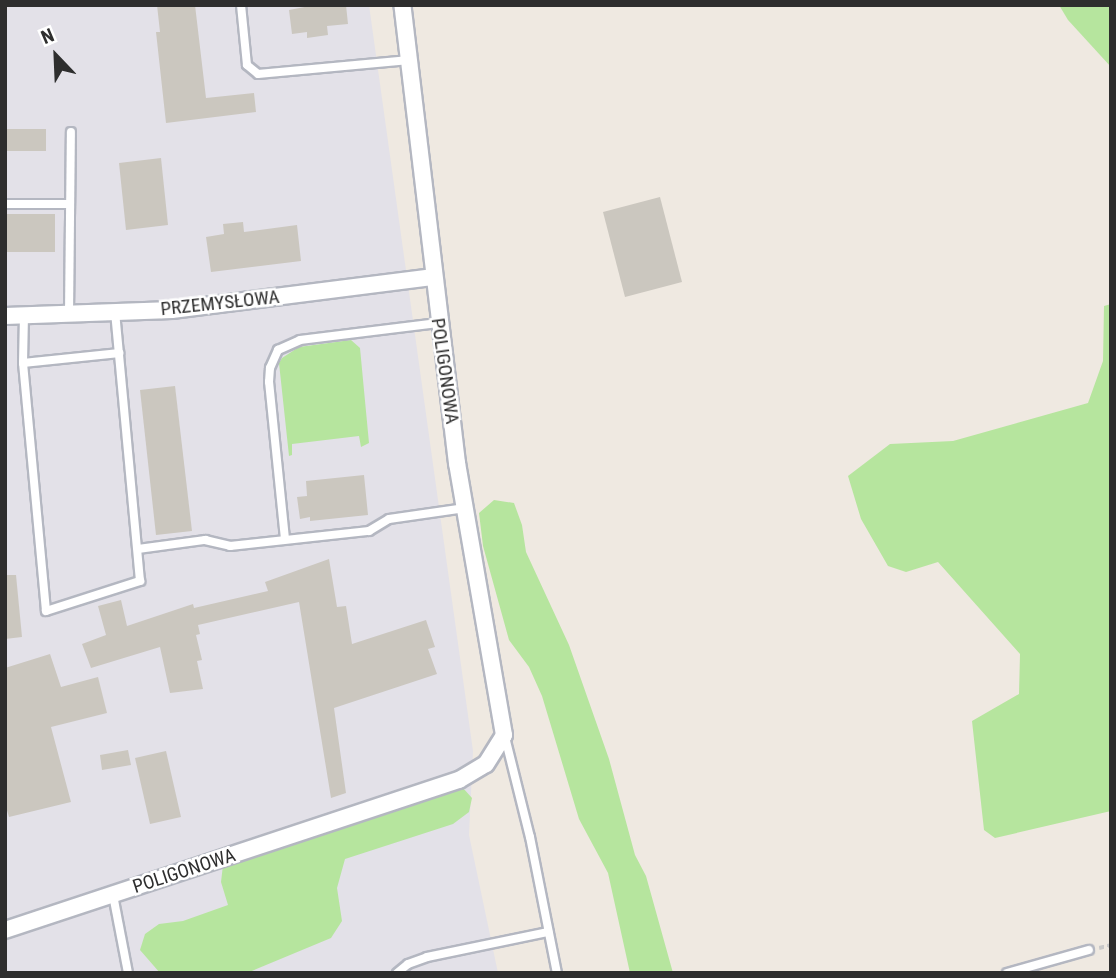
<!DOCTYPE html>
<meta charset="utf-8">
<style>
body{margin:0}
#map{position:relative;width:1116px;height:978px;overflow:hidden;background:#efe9e1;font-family:"Roboto Condensed",sans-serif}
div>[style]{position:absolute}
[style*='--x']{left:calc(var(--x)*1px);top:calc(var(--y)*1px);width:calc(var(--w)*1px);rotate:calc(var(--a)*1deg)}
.industrial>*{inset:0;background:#e3e1e8}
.green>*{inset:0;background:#b6e59e}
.building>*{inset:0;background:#cbc7bf}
.path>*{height:3.5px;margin-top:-1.75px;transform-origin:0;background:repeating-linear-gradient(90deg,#c9c9c9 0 5px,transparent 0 8.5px)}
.roads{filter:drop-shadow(2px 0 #b4b7c1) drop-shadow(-2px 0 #b4b7c1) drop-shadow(0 2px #b4b7c1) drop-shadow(0 -2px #b4b7c1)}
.lane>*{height:8px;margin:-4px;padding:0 4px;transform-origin:4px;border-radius:4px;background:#fff}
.street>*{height:16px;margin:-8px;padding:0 8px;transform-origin:8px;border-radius:8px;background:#fff}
span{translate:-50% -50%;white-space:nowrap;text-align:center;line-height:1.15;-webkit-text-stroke:5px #fff;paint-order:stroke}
.street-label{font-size:19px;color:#2e2e2e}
.frame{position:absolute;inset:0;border:7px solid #2e2e2e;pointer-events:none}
.north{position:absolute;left:21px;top:21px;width:70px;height:70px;-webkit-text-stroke:5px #fff;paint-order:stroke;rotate:337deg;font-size:19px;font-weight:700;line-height:28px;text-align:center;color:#2e2e2e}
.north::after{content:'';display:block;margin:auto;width:24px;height:32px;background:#2e2e2e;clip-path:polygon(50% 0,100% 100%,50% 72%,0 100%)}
</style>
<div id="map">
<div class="industrial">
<div style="clip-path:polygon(5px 5px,369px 5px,473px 751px,469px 835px,498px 973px,5px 973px)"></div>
</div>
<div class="green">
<div style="clip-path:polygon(1059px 5px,1111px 5px,1111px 67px,1068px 20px)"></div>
<div style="clip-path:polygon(1111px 304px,1111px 811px,995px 838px,984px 830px,972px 721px,1019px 694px,1020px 654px,938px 562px,906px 572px,888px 566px,861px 519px,848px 476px,890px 444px,953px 441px,1088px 403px,1103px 361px,1104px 306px)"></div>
<div style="clip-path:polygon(351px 340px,360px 348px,369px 443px,361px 447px,359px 436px,292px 444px,292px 455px,289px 456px,279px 363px,282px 358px,299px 347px)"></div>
<div style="clip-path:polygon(494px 500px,514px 503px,522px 525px,526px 552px,569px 645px,609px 759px,635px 855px,646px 876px,673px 973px,630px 973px,608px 873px,579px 819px,542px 696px,529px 667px,509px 640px,483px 546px,479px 513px)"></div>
<div style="clip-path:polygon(463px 788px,472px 798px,469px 812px,453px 824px,345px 859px,337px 888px,342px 921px,331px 938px,247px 973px,160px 973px,140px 950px,145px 934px,159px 924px,183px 921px,228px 905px,221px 882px,223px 865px)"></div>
</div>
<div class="building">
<div style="clip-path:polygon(157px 5px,195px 5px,206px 98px,254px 93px,256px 112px,166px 123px,156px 32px,160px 32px)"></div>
<div style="clip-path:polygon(315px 5px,346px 5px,348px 24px,327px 26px,328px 35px,307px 38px,307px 32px,292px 34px,289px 10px)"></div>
<div style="clip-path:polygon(5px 129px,46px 129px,46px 151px,5px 151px)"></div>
<div style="clip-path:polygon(161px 158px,168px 225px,126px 230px,119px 163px)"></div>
<div style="clip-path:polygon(660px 197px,682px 282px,625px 297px,603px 212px)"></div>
<div style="clip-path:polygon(5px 214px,55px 214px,55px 252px,5px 252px)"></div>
<div style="clip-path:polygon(243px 222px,244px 232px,297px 225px,301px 261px,211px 272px,206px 237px,224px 234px,223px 224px)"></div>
<div style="clip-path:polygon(175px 386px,192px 531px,156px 535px,140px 390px)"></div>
<div style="clip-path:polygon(364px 475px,368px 515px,310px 521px,310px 517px,300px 519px,297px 497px,307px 496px,306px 481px)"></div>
<div style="clip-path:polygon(329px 559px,337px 607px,346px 606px,352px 644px,426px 620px,435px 647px,428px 649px,437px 674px,334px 708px,346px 793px,331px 798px,299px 602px,198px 625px,200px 634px,196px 635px,202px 660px,197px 661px,203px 689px,170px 693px,160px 647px,91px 668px,82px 644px,106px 635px,98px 606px,121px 600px,127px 626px,193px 604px,194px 608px,268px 591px,265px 582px)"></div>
<div style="clip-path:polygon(5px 575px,16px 575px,22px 637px,5px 639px)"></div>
<div style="clip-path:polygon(50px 654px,61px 687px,98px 677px,107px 713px,51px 727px,71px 802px,9px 817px,5px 804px,5px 668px)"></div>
<div style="clip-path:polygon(128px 750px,131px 765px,102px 770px,100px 755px)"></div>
<div style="clip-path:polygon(166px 751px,181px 817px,150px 824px,135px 758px)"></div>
</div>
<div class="path">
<div style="--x:1099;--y:948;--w:12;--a:-14"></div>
</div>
<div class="roads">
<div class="lane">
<div style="--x:241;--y:5;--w:60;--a:84.3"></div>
<div style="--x:247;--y:65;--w:14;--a:39"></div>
<div style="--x:258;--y:74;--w:152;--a:-5.3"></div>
<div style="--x:5;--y:204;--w:65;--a:0"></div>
<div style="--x:69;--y:314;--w:182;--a:-89.4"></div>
<div style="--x:24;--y:315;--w:48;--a:91.2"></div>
<div style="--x:23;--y:363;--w:249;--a:84.7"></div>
<div style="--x:46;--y:611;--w:99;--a:-17.7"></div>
<div style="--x:140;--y:581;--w:269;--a:-95.3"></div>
<div style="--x:23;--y:363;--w:97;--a:-5.9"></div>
<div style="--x:285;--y:539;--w:158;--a:-95.8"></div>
<div style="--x:269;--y:382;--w:14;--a:-86"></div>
<div style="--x:270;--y:368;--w:20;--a:-66"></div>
<div style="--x:278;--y:350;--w:24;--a:-24"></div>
<div style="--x:300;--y:340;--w:139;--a:-7"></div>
<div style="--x:138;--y:549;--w:68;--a:-7.7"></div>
<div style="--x:205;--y:540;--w:26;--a:13"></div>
<div style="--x:230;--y:546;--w:140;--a:-6.2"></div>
<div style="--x:369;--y:531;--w:23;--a:-31"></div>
<div style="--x:389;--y:519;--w:77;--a:-8.2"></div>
<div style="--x:505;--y:737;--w:103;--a:76"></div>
<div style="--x:530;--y:837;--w:139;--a:78.8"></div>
<div style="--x:113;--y:895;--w:79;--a:79.1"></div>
<div style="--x:397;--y:973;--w:14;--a:-39"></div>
<div style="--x:408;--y:964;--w:20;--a:-20"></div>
<div style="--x:427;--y:957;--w:124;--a:-11.7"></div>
<div style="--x:1007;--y:973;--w:85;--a:-15.7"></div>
</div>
<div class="street">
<div style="--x:5;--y:316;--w:167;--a:-2.1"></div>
<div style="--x:172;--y:310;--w:264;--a:-7.2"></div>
<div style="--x:5;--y:930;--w:478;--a:-18.3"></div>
<div style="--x:459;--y:780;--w:31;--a:-31"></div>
<div style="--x:486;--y:764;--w:34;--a:-58"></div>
<div style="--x:504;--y:735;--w:276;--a:-99.8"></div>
<div style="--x:457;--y:463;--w:461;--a:-96.8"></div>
</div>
</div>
<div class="street-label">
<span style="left:220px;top:303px;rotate:-6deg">PRZEMYSŁOWA</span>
<span style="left:445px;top:371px;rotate:82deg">POLIGONOWA</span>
<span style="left:184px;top:871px;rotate:-18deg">POLIGONOWA</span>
</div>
<div class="frame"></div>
<div class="north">N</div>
</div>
